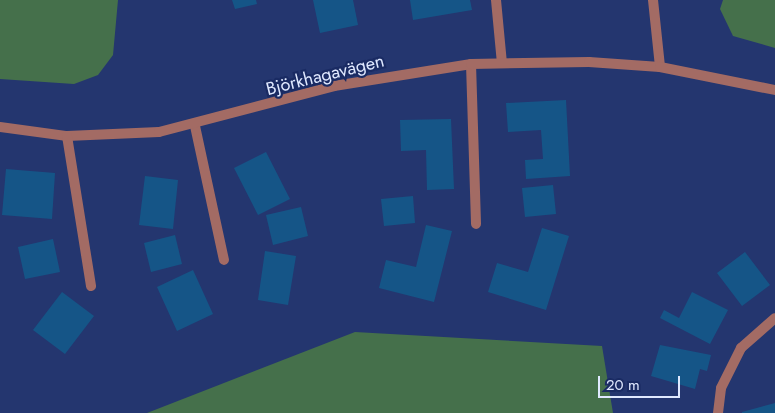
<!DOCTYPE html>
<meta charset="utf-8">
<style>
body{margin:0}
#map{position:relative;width:775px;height:413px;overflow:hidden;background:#24366f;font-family:Jost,sans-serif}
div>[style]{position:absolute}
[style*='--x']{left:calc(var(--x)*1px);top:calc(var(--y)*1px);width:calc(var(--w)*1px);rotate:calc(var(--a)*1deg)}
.green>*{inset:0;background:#45704b}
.building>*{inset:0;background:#155587}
.minor>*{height:10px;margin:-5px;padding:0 5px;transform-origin:5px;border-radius:5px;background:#a36b64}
span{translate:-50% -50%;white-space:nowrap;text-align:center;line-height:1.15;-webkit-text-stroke:4.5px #1a2b63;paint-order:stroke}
.street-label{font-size:18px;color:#e0e9ff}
.scale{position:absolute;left:598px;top:376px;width:82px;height:22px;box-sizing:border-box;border:2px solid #e0e9ff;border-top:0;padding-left:6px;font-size:15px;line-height:18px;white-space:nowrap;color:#e0e9ff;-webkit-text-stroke:4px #1a2b63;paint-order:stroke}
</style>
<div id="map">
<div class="green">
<div style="clip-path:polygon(0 0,118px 0,113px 55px,98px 75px,74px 84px,0 79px)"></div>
<div style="clip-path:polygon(723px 0,775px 0,775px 48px,733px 36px,720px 9px)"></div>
<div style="clip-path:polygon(355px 332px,602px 346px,613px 413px,147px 413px)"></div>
</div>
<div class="building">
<div style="clip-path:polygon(232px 0,256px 0,257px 4px,235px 9px)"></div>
<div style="clip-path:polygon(313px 0,353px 0,358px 25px,320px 33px)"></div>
<div style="clip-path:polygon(410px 0,470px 0,472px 10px,413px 20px)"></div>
<div style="clip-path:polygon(566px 100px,570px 176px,526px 179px,525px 160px,543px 159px,541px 130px,508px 132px,506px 103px)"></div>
<div style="clip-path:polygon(451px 119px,454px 189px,427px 190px,426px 150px,401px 151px,400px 120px)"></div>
<div style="clip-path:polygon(266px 152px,290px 199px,258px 215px,234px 168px)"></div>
<div style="clip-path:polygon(6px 169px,55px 173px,52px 219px,2px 215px)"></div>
<div style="clip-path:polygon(145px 176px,178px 180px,173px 229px,139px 225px)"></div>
<div style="clip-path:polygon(553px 185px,556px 214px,525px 217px,522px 188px)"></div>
<div style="clip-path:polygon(413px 196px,415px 223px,384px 226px,381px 199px)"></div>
<div style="clip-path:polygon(301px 207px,308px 236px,273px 245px,266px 215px)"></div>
<div style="clip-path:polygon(426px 225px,452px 231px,434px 302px,379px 288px,386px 260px,416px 267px)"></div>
<div style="clip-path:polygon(542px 228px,569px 236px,546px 310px,488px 292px,497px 263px,528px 272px)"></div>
<div style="clip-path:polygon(175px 235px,182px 264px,151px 272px,144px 243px)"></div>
<div style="clip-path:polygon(53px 239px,60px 272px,25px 279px,18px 247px)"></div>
<div style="clip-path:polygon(265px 251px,296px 256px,288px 305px,258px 300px)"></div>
<div style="clip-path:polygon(745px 252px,770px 285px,742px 306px,717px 273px)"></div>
<div style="clip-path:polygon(193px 270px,213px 314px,177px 331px,157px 287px)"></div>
<div style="clip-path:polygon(62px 292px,94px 316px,65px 354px,33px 330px)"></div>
<div style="clip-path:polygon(692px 292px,728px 310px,710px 344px,660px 318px,664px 310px,679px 318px)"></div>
<div style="clip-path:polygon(660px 345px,711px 355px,707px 371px,700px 369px,695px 389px,651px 376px)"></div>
<div style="clip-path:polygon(775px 403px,775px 413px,742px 413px,742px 412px)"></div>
</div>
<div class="minor">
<div style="--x:496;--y:0;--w:63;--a:84.6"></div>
<div style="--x:653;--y:0;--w:67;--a:84"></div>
<div style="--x:471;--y:64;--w:160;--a:88.2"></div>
<div style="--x:195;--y:126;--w:137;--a:77.8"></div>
<div style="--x:0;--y:127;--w:68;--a:7.7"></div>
<div style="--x:67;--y:136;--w:92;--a:-2.5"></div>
<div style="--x:159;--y:132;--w:181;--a:-14.7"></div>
<div style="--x:334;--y:86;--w:139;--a:-9.1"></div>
<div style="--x:471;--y:64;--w:118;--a:-1"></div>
<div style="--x:589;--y:62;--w:71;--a:4"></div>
<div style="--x:660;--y:67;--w:117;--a:11.3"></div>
<div style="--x:67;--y:136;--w:152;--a:80.9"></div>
<div style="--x:718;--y:413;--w:25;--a:-83"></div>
<div style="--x:721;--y:388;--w:45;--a:-63.4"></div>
<div style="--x:741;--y:348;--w:45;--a:-41.4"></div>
</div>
<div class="street-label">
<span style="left:325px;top:75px;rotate:-14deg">Björkhagavägen</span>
</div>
<div class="scale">20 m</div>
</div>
